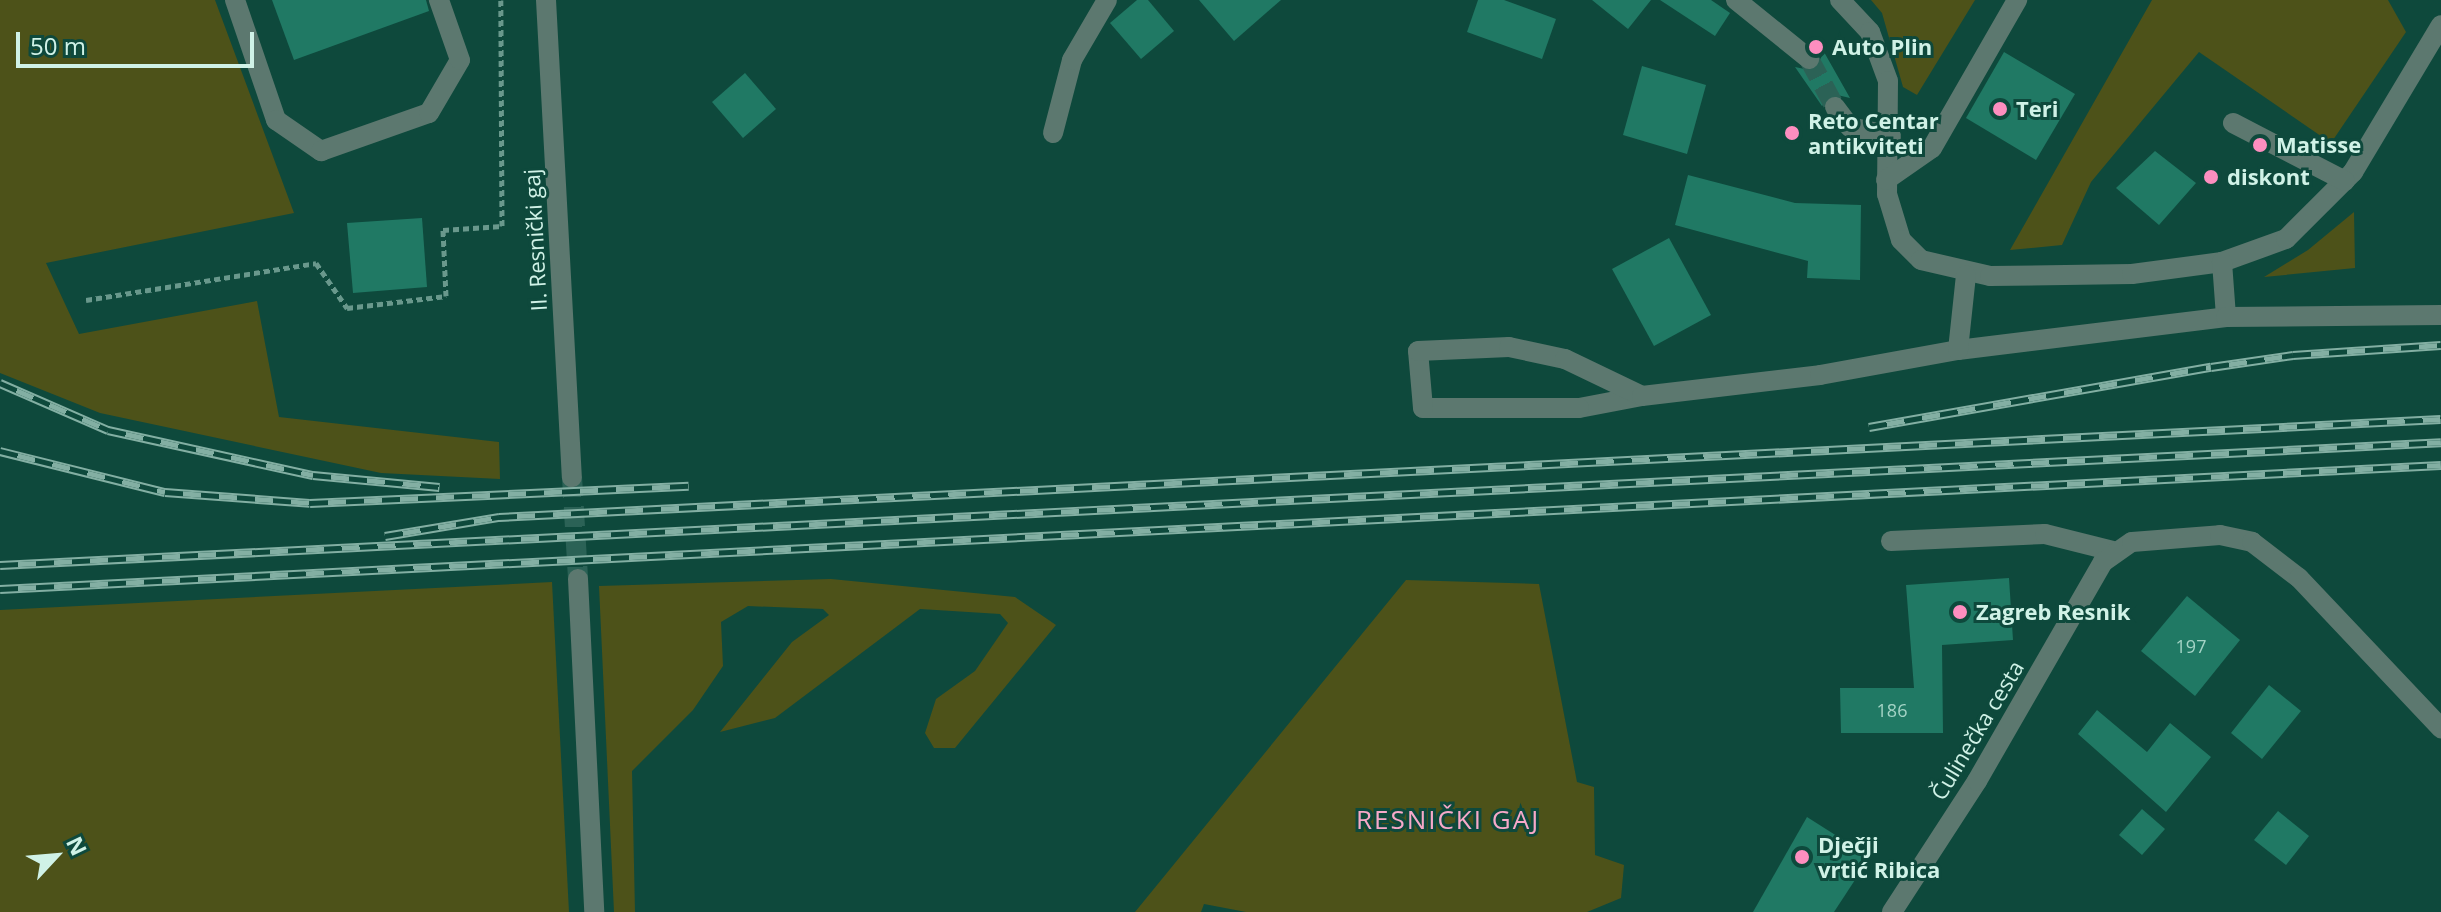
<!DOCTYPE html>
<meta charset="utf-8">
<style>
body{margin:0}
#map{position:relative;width:2441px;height:912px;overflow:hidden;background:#0e493c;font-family:"Open Sans",sans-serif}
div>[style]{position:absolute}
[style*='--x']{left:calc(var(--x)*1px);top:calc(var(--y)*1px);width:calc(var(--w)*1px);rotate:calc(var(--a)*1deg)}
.green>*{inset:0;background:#4d5219}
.building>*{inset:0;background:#207964}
.minor-tunnel>*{height:20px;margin-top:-10px;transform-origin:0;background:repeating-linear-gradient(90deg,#2b6256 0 20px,transparent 0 30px)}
.path>*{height:5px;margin-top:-2.5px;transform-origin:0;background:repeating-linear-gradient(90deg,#69988c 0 6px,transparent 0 10px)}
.minor>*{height:20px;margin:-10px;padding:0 10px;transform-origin:10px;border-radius:10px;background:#5c786f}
.rail>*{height:9px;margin-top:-4.5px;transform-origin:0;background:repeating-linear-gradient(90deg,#0e493c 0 18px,#83afa3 0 36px);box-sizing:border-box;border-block:2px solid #83afa3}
.dots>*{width:22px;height:22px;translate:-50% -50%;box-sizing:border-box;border:4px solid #0e493c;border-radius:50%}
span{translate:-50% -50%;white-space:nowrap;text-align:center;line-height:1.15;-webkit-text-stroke:6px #0e493c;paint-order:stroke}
.number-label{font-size:18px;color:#a4d4c6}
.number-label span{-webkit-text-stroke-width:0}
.poi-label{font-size:22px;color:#d0f2e7;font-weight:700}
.left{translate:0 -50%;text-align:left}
.street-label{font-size:22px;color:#d0f2e7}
.quarter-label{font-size:26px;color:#f7a9c9;letter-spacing:2px}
.north{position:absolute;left:16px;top:816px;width:80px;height:80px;-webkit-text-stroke:6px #0e493c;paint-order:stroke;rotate:64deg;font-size:22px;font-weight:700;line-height:32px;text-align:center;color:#d0f2e7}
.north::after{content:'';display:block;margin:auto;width:28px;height:36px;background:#d0f2e7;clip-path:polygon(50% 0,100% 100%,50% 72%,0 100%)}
.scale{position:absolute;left:16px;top:32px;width:238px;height:36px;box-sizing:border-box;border:4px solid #d0f2e7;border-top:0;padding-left:10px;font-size:24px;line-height:28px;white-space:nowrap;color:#d0f2e7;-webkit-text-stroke:6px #0e493c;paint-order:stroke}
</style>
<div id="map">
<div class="green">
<div style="clip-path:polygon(0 0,215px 0,294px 213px,46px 263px,79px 334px,257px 301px,279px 417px,499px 442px,500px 479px,381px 473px,100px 413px,0 373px)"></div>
<div style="clip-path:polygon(1871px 0,1975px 0,1917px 95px,1903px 87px,1882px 13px)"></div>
<div style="clip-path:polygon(2152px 0,2388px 0,2406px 32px,2331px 143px,2199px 52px,2091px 182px,2062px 245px,2010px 250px)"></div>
<div style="clip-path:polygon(2354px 212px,2355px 268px,2264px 277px,2308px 250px)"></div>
<div style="clip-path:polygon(831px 579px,1015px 597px,1056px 625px,955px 748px,934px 748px,925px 733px,936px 699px,975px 671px,1008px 623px,1000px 614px,920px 609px,775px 718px,720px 732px,792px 642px,829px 615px,823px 609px,748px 606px,721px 622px,723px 666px,693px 710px,632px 771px,635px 912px,614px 912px,599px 586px)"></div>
<div style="clip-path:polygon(1406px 580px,1539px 584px,1577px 782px,1594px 787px,1595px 855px,1624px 865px,1621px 898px,1587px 912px,1246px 912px,1204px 904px,1201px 912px,1135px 912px)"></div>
<div style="clip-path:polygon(552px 582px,569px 912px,0 912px,0 610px)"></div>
</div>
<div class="building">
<div style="clip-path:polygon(272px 0,426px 0,429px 11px,294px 60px)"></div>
<div style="clip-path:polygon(1137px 0,1148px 0,1174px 31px,1141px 59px,1110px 23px)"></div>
<div style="clip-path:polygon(1199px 0,1281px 0,1234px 41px)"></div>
<div style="clip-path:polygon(1478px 0,1504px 0,1556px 19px,1542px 59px,1467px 32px)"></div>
<div style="clip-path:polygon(1592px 0,1651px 0,1628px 29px)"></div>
<div style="clip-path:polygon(1660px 0,1711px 0,1730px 13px,1715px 36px)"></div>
<div style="clip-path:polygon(1824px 52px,1850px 98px,1833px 94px,1822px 106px,1795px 67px,1814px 71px)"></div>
<div style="clip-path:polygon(2004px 52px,2075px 94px,2036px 160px,1966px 118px)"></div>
<div style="clip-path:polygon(1642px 66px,1706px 85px,1687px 154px,1623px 135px)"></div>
<div style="clip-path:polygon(745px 73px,776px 109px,743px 138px,712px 102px)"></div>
<div style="clip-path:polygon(2155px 151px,2196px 183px,2159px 225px,2116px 188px)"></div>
<div style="clip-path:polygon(1688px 175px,1795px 203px,1861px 205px,1860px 280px,1807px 278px,1808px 261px,1675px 225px)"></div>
<div style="clip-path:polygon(422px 218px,427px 287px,353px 293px,347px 223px)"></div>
<div style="clip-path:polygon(1669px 238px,1711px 315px,1654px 346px,1612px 269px)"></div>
<div style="clip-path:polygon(2009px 578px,2013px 640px,1942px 645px,1943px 733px,1841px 733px,1840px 688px,1914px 688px,1906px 585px)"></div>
<div style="clip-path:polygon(2187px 596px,2240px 640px,2195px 696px,2141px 651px)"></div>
<div style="clip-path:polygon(2269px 685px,2301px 711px,2262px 759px,2231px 733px)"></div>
<div style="clip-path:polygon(2097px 710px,2147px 752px,2170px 723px,2211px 757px,2166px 812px,2078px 734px)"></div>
<div style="clip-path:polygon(2142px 809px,2165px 829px,2142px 855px,2119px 835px)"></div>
<div style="clip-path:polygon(2278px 811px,2309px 836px,2286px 865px,2254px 840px)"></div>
<div style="clip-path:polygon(1807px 817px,1870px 857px,1834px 912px,1753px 912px)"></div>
</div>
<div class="minor-tunnel">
<div style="--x:1809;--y:59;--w:55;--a:61.6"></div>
<div style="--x:572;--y:477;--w:102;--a:86.6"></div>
</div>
<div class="path">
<div style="--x:86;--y:300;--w:233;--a:-9.1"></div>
<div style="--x:316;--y:263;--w:55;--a:55.4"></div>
<div style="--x:347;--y:308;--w:100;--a:-6.9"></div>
<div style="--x:446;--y:296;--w:66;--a:-92.6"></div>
<div style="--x:443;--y:230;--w:59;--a:-3.9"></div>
<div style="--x:502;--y:226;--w:226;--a:-90.3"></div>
</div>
<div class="minor">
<div style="--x:235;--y:0;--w:127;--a:71.1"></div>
<div style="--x:276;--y:120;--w:55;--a:34.6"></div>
<div style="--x:321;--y:151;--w:114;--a:-19.4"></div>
<div style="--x:429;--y:113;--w:61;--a:-59.7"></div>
<div style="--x:460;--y:60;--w:64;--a:-109.3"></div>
<div style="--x:546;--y:0;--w:478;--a:86.9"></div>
<div style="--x:1736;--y:0;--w:94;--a:38.9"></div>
<div style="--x:1840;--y:0;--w:44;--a:46.8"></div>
<div style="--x:1870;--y:32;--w:52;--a:69.8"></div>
<div style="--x:1888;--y:81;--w:113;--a:90.5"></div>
<div style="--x:1887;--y:194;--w:48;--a:73.1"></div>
<div style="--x:1901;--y:240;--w:28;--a:45"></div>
<div style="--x:1921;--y:260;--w:71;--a:13.1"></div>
<div style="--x:1990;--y:276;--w:142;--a:-0.8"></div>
<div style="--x:2132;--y:274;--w:91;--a:-7.6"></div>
<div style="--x:2222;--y:262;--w:68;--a:-19.8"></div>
<div style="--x:2286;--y:239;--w:95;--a:-45"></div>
<div style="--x:2353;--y:172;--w:171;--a:-59.1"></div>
<div style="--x:1835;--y:107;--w:25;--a:53"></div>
<div style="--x:1850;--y:127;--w:42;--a:12.4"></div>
<div style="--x:2233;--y:123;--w:126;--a:27.4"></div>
<div style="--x:1053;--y:133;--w:75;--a:-75.4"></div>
<div style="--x:1072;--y:60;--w:69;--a:-59.7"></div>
<div style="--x:1886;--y:180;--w:56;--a:-34.8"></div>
<div style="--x:1932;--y:148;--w:171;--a:-60.1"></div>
<div style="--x:2222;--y:262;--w:55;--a:85.8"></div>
<div style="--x:1958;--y:350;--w:270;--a:-7"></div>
<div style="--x:2226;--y:317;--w:215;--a:-0.5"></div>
<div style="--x:1642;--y:396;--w:64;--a:169.2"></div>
<div style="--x:1579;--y:408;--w:156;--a:180"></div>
<div style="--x:1423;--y:408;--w:57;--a:-95"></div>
<div style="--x:1418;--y:351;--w:91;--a:-2.5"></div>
<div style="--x:1509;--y:347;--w:57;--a:12.1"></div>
<div style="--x:1565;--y:359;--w:85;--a:25.7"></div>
<div style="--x:1642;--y:396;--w:179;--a:-6.7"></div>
<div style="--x:1820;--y:375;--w:140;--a:-10.3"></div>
<div style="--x:1958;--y:350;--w:75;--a:-83.9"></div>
<div style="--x:1891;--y:541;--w:154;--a:-2.6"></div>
<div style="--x:2045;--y:534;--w:70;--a:14"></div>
<div style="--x:578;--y:579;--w:333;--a:87.2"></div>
<div style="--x:1892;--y:912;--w:156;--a:-57"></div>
<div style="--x:1977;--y:781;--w:253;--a:-60.1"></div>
<div style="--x:2103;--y:562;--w:35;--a:-35"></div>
<div style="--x:2132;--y:542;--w:88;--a:-4.5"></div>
<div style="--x:2220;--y:535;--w:33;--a:12"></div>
<div style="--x:2252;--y:542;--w:59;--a:37.5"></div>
<div style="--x:2299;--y:578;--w:207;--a:46.6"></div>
</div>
<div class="rail">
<div style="--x:0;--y:383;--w:118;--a:23.5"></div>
<div style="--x:108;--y:430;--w:210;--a:12.4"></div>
<div style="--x:313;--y:475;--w:127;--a:5.4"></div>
<div style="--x:1869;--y:427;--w:347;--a:-10"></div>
<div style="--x:2211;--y:367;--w:83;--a:-8.3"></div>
<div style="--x:2293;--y:355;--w:148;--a:-3.9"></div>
<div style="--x:0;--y:451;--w:170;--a:14"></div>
<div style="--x:165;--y:492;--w:145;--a:4.3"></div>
<div style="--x:310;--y:503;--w:379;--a:-2.6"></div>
<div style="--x:385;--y:536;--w:116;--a:-9.5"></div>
<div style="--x:499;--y:517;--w:1944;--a:-2.89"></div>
<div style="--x:0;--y:565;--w:2444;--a:-2.88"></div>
<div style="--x:0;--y:589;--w:2444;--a:-2.91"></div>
</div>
<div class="dots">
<div style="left:1816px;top:47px;background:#fd8ebf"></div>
<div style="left:2000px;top:109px;background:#fd8ebf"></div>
<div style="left:1792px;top:133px;background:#fd8ebf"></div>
<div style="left:2260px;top:145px;background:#fd8ebf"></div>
<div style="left:2211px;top:177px;background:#fd8ebf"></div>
<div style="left:1960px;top:612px;background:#fd8ebf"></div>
<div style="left:1802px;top:857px;background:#fd8ebf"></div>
</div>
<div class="number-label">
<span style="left:2191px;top:646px">197</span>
<span style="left:1892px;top:710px">186</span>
</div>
<div class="poi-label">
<span class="left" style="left:1832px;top:47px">Auto Plin</span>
<span class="left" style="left:2016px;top:109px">Teri</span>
<span class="left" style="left:1808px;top:133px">Reto Centar<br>antikviteti</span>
<span class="left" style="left:2276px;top:145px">Matisse</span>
<span class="left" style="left:2227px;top:177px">diskont</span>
<span class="left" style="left:1976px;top:612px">Zagreb Resnik</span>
<span class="left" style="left:1818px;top:857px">Dječji<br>vrtić Ribica</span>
</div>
<div class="street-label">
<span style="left:535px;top:240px;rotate:-93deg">II. Resnički gaj</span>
<span style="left:1977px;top:730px;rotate:-59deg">Čulinečka cesta</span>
</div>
<div class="quarter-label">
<span style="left:1448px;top:820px">RESNIČKI GAJ</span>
</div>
<div class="north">N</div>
<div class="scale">50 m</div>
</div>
